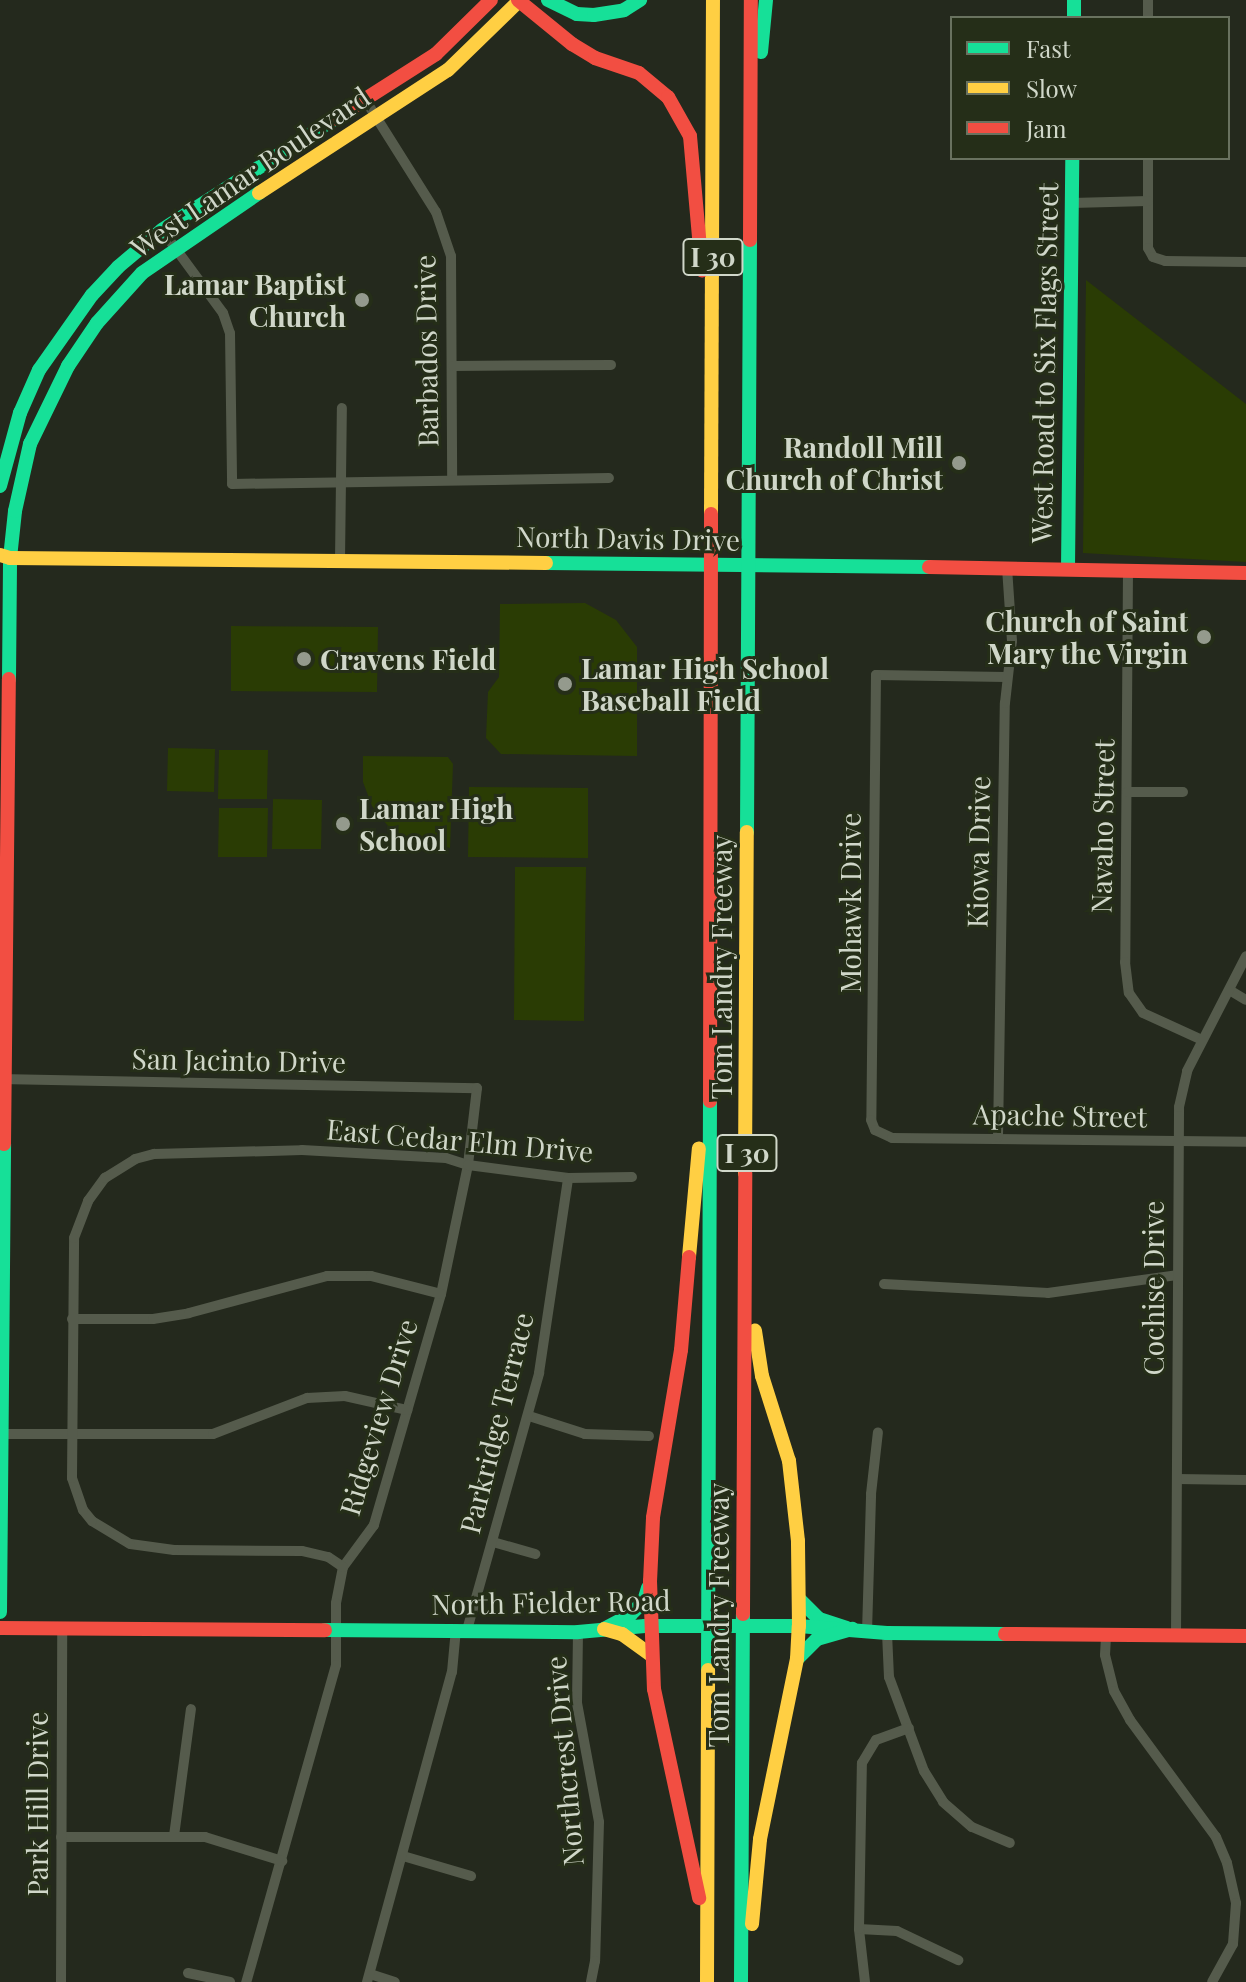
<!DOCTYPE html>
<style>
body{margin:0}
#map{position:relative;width:1246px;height:1982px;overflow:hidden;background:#24291d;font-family:"Playfair Display",serif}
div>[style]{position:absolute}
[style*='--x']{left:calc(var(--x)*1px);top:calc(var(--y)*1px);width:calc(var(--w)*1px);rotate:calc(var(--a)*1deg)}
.green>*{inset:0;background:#2a3c04}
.street>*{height:10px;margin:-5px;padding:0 5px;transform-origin:5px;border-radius:5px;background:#555b4c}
.fast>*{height:14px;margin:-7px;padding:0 7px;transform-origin:7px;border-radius:7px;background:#16e098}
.slow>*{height:14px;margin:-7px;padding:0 7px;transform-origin:7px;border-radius:7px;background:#ffcf43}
.jam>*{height:14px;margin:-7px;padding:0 7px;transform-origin:7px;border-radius:7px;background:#f24e42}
.dots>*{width:22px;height:22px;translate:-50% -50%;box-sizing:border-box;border:4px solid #252e18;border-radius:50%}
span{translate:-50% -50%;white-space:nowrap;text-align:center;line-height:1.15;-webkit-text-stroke:6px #252e18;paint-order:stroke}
.shield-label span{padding:2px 6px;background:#252e18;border:2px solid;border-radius:6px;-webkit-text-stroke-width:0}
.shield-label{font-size:26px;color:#d0d7c9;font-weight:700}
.street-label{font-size:28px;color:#d0d7c9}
.poi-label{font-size:28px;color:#d0d7c9;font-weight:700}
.right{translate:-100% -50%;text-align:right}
.left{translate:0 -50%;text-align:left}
.legend{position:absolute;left:950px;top:16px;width:280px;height:144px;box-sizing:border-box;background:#252e18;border:2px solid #69725f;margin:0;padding:10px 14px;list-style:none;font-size:24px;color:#d0d7c9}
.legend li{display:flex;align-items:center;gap:16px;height:40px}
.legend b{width:40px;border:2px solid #69725f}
</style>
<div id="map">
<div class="green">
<div style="clip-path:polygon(1086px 280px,1246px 404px,1246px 562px,1083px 553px)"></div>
<div style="clip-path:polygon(585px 603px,616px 620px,637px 647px,637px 756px,501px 754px,486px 738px,488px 692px,499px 677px,500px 604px)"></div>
<div style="clip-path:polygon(231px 626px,378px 627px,377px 692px,231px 691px)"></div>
<div style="clip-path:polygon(168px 748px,215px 749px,214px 792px,167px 791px)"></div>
<div style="clip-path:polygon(219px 750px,268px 750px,267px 799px,218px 799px)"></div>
<div style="clip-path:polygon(363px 756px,448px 757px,453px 764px,450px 848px,409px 841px,388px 826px,372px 806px,363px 782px)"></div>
<div style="clip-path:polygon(469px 787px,588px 788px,588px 858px,468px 857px)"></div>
<div style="clip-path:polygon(273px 799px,322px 800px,321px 849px,272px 849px)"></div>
<div style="clip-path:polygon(219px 808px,268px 808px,267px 857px,218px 857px)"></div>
<div style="clip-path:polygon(515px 867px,586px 867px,584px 1021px,514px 1020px)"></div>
</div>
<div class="street">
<div style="--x:1148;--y:0;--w:18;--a:90"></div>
<div style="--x:366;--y:101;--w:131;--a:57.8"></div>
<div style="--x:436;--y:212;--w:46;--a:71.2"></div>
<div style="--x:451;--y:256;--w:222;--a:89.7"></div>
<div style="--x:1148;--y:158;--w:90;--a:90"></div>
<div style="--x:1148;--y:248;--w:10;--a:61"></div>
<div style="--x:1153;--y:257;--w:13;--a:18"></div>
<div style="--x:1165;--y:261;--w:81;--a:0.7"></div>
<div style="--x:1072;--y:203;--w:76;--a:-1.5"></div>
<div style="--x:162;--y:230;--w:103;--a:53.7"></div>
<div style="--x:223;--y:313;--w:21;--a:71"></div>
<div style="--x:230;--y:333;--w:151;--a:89.2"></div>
<div style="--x:232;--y:484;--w:377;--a:-0.9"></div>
<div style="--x:453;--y:366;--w:158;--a:-0.4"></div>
<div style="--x:340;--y:561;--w:153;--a:-89.3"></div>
<div style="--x:1128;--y:570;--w:392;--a:90.4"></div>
<div style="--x:1125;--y:962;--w:31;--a:83"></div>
<div style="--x:1129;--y:993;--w:24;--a:55"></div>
<div style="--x:1143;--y:1013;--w:65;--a:24.6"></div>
<div style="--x:1006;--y:677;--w:130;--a:-179.1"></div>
<div style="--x:876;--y:675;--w:445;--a:90.6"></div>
<div style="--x:871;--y:1120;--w:11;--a:68"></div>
<div style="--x:875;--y:1130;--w:19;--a:25"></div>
<div style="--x:892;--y:1138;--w:354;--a:0.6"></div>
<div style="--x:1127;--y:792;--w:56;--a:0"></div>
<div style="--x:1231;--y:991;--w:17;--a:31"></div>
<div style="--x:0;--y:1079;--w:477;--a:1.1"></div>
<div style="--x:477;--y:1088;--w:78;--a:96.7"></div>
<div style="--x:468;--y:1165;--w:132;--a:101.8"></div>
<div style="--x:441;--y:1294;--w:241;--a:106.2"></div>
<div style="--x:374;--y:1525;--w:52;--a:126.4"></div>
<div style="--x:343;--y:1567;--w:37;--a:101"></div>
<div style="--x:336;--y:1603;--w:62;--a:90"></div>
<div style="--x:336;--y:1665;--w:330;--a:105.8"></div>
<div style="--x:998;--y:1137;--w:434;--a:-89.1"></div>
<div style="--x:1005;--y:703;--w:62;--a:-83.6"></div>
<div style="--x:1012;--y:641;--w:73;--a:-93.9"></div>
<div style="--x:884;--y:1284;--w:164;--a:3.1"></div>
<div style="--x:1048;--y:1293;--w:130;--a:-7.9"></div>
<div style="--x:72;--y:1319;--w:81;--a:0"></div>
<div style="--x:153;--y:1319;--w:36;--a:-9"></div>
<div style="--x:189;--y:1313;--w:143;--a:-15"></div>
<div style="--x:327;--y:1276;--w:44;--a:0"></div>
<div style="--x:371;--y:1276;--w:72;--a:14.4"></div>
<div style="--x:529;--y:1416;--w:59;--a:17.8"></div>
<div style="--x:585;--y:1434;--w:64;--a:1.8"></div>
<div style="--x:0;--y:1434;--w:213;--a:0"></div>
<div style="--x:213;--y:1434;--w:101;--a:-21"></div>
<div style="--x:307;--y:1398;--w:38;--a:-3"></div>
<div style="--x:345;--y:1396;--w:64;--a:12.7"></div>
<div style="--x:1177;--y:1479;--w:69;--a:0.8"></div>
<div style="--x:493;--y:1542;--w:44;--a:15.9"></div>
<div style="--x:343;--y:1567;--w:18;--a:-146"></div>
<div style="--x:328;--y:1557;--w:27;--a:-167"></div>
<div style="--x:302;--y:1551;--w:128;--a:-179.6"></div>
<div style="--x:174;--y:1550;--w:44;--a:-172.2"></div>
<div style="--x:130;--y:1544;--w:44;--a:-148.8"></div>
<div style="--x:92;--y:1521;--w:14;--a:-129"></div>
<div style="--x:83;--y:1510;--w:34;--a:-109"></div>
<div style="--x:72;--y:1478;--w:240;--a:-89.5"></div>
<div style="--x:74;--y:1238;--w:40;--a:-69"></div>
<div style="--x:88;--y:1201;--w:29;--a:-54"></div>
<div style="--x:105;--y:1178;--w:36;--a:-32"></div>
<div style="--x:135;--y:1159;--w:20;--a:-15"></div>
<div style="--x:154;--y:1154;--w:148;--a:-1.5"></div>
<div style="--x:302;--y:1150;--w:144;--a:3.2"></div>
<div style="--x:446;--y:1158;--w:23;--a:18"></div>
<div style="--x:468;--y:1165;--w:101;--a:7.4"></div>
<div style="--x:568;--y:1178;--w:64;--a:-0.9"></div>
<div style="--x:467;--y:1630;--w:267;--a:-74.3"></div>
<div style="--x:539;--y:1373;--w:197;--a:-81.5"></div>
<div style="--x:578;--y:1632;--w:71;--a:90.8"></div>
<div style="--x:577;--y:1703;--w:121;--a:79.5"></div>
<div style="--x:599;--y:1822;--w:139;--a:91.6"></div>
<div style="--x:595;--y:1961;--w:21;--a:101"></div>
<div style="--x:867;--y:1632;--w:138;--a:-88.3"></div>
<div style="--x:871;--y:1494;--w:62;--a:-83.6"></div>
<div style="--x:887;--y:1633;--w:44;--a:87.4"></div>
<div style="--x:889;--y:1677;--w:100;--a:69.6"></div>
<div style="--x:924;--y:1771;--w:36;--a:58"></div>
<div style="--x:943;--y:1802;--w:38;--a:41"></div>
<div style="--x:972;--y:1827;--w:41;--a:22.8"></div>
<div style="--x:1176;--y:1635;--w:528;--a:-89.67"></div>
<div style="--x:1179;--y:1107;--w:37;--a:-77"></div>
<div style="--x:1187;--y:1071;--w:129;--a:-62.8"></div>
<div style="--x:1106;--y:1636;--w:19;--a:93"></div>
<div style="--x:1105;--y:1655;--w:37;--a:76"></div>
<div style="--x:1114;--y:1691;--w:33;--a:61"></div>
<div style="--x:1130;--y:1720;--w:145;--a:53.7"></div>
<div style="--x:1216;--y:1837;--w:28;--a:67"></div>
<div style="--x:1227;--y:1863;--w:41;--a:77.3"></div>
<div style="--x:1236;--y:1903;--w:41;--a:94.2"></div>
<div style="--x:1233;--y:1944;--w:43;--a:118.9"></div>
<div style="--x:174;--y:1836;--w:128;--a:-82.4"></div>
<div style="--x:61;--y:1837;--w:144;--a:0"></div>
<div style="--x:205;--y:1837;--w:81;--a:17.3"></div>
<div style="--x:403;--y:1856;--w:71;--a:16.4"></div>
<div style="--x:859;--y:1929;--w:38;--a:3"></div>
<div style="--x:897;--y:1931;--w:68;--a:25.4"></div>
<div style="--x:188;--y:1973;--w:43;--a:12.1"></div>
<div style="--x:370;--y:1974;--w:26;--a:18"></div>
<div style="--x:61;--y:1982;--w:355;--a:-89.8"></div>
<div style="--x:367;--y:1982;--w:321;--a:-74.7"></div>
<div style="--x:452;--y:1672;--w:43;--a:-84.7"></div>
<div style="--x:865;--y:1982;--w:53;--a:-96.5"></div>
<div style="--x:859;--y:1929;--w:166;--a:-89"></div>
<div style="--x:862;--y:1763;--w:27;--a:-59"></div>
<div style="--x:876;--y:1740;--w:35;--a:-20"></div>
</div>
<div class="fast">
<div style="--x:548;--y:0;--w:32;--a:26"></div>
<div style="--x:577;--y:14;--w:17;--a:3"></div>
<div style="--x:594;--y:15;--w:30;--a:-9"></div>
<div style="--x:624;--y:10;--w:19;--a:-32"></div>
<div style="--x:1074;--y:0;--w:18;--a:90"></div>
<div style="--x:761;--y:52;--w:52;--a:-84.5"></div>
<div style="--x:0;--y:486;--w:76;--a:-74.7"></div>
<div style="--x:20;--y:413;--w:47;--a:-66.2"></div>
<div style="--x:39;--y:370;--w:92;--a:-54.8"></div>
<div style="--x:92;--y:295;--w:38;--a:-47"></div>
<div style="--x:118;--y:267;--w:57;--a:-40.1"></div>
<div style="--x:162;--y:230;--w:205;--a:-32.8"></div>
<div style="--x:546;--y:563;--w:383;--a:0.6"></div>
<div style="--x:1068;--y:568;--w:410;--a:-89.4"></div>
<div style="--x:9;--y:679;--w:121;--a:-89.5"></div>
<div style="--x:10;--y:558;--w:47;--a:-83.9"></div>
<div style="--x:15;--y:511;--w:69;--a:-77.4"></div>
<div style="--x:30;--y:444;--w:87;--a:-64"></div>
<div style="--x:68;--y:366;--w:52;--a:-56"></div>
<div style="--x:97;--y:323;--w:67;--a:-48"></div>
<div style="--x:142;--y:273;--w:142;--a:-34.4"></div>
<div style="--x:747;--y:832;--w:592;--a:-89.71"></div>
<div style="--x:799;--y:1599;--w:28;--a:45"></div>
<div style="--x:819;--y:1619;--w:29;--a:18"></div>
<div style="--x:0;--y:1612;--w:468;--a:-89.5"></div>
<div style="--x:604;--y:1629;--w:30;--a:-28"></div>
<div style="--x:630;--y:1615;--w:20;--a:-45"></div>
<div style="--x:644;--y:1601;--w:14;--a:-73"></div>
<div style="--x:325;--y:1630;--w:253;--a:0.5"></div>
<div style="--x:578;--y:1632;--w:67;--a:-5.1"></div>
<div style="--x:645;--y:1626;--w:154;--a:0"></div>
<div style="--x:799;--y:1626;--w:88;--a:4.5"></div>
<div style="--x:887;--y:1633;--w:118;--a:0.5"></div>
<div style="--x:797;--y:1659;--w:28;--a:-45"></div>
<div style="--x:817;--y:1639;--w:37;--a:-16"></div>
<div style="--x:708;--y:1670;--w:569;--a:-89.8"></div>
<div style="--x:741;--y:1982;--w:368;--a:-89.7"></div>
</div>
<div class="slow">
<div style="--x:259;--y:193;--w:225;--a:-33.1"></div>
<div style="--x:448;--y:70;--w:100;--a:-44.2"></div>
<div style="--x:711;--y:514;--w:514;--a:-89.78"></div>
<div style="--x:0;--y:555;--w:10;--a:17"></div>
<div style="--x:10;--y:558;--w:536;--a:0.53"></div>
<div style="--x:745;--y:1173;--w:341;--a:-89.7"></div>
<div style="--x:689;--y:1257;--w:109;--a:-84.8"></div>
<div style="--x:604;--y:1629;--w:19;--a:16"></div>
<div style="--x:622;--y:1634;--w:36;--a:36"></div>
<div style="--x:752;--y:1924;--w:85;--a:-84.6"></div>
<div style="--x:760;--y:1839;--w:184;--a:-78.4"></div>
<div style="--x:797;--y:1659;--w:33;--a:-87"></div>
<div style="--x:799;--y:1626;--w:85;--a:-90.7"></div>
<div style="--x:798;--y:1541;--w:81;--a:-96.4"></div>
<div style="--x:789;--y:1461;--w:89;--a:-107.6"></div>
<div style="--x:762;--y:1376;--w:46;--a:-98.8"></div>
<div style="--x:707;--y:1982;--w:312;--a:-89.8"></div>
</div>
<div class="jam">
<div style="--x:518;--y:0;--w:70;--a:39.2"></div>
<div style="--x:572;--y:44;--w:27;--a:31"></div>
<div style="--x:595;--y:58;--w:46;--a:18.8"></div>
<div style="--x:639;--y:73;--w:38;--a:40"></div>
<div style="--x:668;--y:97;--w:45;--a:60.6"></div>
<div style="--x:690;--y:136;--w:135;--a:84.9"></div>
<div style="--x:334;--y:119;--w:121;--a:-32.5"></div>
<div style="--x:436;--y:54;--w:77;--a:-44.5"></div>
<div style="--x:750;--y:240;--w:240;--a:-89.8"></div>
<div style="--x:929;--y:567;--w:317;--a:1.1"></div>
<div style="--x:710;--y:1101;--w:587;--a:-89.9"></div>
<div style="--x:4;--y:1144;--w:465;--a:-89.4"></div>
<div style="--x:689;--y:1257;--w:93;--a:94.9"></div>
<div style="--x:681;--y:1350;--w:170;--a:99.5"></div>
<div style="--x:653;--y:1518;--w:63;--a:92.7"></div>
<div style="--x:650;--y:1581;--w:108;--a:87.9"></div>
<div style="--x:654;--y:1689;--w:214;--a:77.8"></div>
<div style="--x:743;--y:1614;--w:441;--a:-89.7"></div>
<div style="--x:0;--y:1628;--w:325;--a:0.4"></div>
<div style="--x:1005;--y:1634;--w:241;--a:0.5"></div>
</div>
<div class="dots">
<div style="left:362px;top:300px;background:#949a8d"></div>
<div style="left:959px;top:463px;background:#949a8d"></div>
<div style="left:1204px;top:637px;background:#949a8d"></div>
<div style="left:304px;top:659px;background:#949a8d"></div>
<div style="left:565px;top:684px;background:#949a8d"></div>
<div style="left:343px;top:824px;background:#949a8d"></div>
</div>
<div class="shield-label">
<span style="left:713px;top:257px">I 30</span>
<span style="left:747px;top:1153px">I 30</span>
</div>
<div class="street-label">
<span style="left:250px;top:172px;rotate:-34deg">West Lamar Boulevard</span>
<span style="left:426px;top:351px;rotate:-91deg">Barbados Drive</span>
<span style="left:1044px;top:363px;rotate:-89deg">West Road to Six Flags Street</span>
<span style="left:628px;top:538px;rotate:1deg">North Davis Drive</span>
<span style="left:1102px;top:826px;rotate:-89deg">Navaho Street</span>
<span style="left:978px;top:852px;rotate:-89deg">Kiowa Drive</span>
<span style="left:850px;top:903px;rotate:-90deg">Mohawk Drive</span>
<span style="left:721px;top:967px;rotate:-90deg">Tom Landry Freeway</span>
<span style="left:239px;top:1060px;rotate:1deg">San Jacinto Drive</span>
<span style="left:1060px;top:1115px;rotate:1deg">Apache Street</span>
<span style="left:460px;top:1140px;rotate:5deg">East Cedar Elm Drive</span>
<span style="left:1153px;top:1288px;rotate:-90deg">Cochise Drive</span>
<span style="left:378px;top:1417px;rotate:-73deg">Ridgeview Drive</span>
<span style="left:496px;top:1423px;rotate:-76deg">Parkridge Terrace</span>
<span style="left:551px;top:1602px;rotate:-1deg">North Fielder Road</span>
<span style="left:718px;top:1615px;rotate:-90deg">Tom Landry Freeway</span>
<span style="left:564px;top:1761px;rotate:-95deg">Northcrest Drive</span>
<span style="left:37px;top:1804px;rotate:-90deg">Park Hill Drive</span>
</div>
<div class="poi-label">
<span class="right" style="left:346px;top:300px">Lamar Baptist<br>Church</span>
<span class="right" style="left:943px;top:463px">Randoll Mill<br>Church of Christ</span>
<span class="right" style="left:1188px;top:637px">Church of Saint<br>Mary the Virgin</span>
<span class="left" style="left:320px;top:659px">Cravens Field</span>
<span class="left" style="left:581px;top:684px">Lamar High School<br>Baseball Field</span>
<span class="left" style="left:359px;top:824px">Lamar High<br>School</span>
</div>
<ul class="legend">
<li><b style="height:10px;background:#16e098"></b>Fast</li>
<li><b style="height:10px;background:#ffcf43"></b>Slow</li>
<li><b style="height:10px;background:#f24e42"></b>Jam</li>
</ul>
</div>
